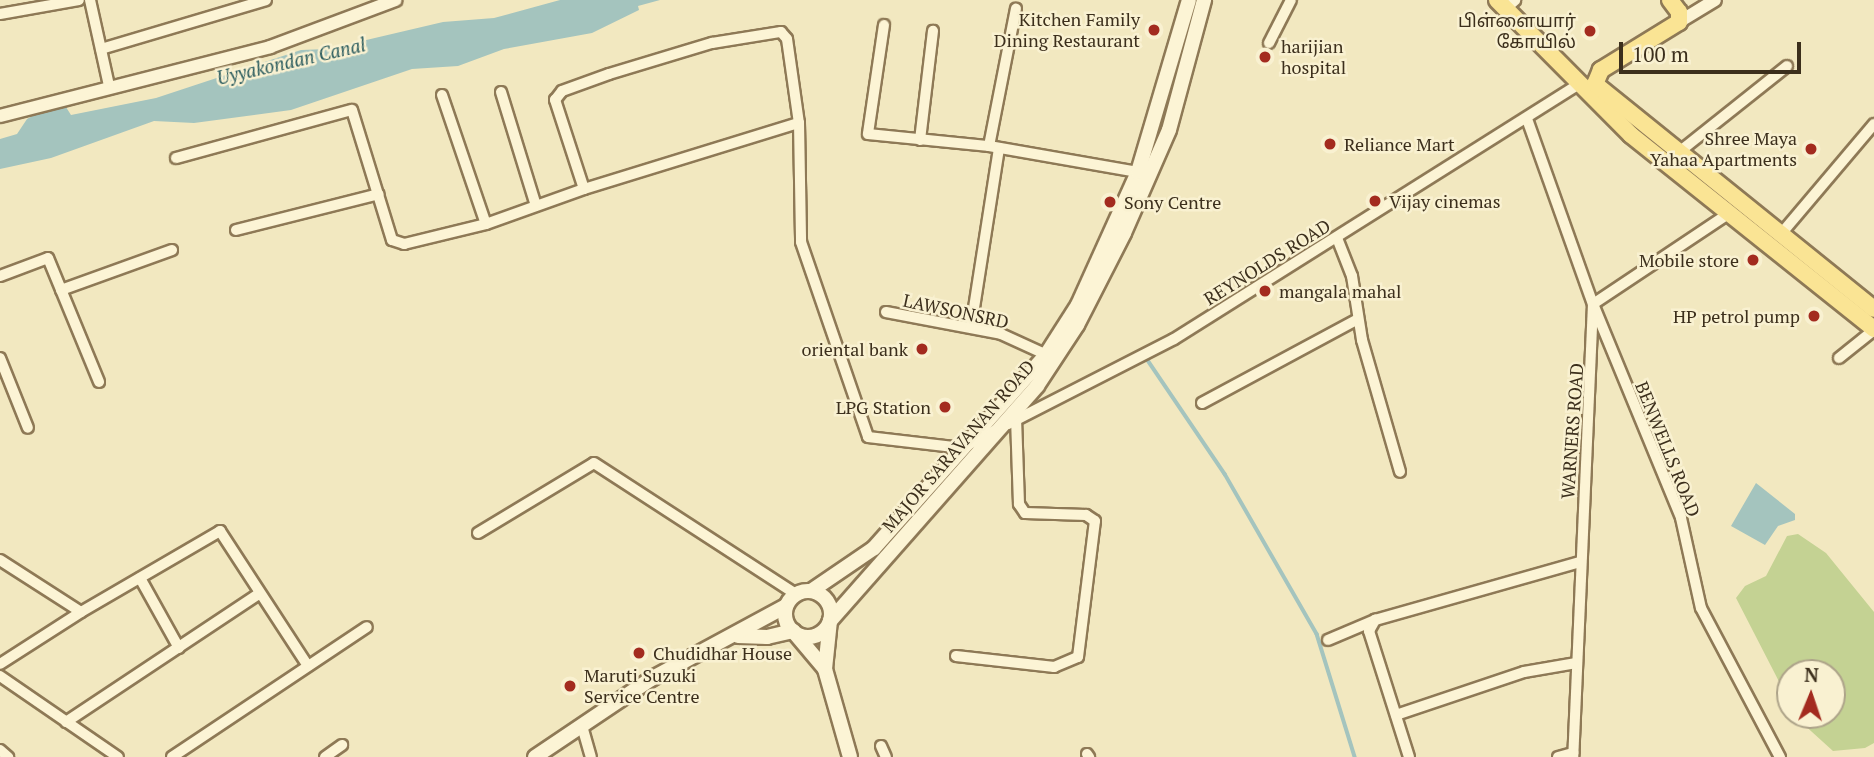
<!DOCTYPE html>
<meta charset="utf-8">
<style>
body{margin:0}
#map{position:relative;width:1874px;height:757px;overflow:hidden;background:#f2e8c0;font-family:"PT Serif","Noto Sans Tamil",serif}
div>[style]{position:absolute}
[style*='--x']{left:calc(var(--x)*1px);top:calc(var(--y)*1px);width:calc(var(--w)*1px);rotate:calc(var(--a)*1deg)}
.green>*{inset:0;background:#c4d293}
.water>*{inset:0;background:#a4c4be}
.stream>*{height:3.5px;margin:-1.75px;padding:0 1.75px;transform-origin:1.75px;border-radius:1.75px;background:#a4c4be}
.roads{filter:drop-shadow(2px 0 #8e7956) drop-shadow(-2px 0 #8e7956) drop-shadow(0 2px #8e7956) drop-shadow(0 -2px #8e7956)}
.minor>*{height:10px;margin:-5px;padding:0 5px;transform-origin:5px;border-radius:5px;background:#fcf4d5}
.tertiary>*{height:12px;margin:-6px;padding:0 6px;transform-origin:6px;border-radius:6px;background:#fcf4d5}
.secondary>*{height:14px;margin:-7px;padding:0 7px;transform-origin:7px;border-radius:7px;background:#fcf4d5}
.secondary>.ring{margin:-7px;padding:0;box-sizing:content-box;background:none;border:14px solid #fcf4d5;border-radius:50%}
.primary>*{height:16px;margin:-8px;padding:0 8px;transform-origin:8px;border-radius:8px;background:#fae494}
.dots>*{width:19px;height:19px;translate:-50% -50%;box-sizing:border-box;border:4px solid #f9f1d1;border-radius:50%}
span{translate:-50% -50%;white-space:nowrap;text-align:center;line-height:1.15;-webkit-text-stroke:5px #f9f1d1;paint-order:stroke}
.poi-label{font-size:18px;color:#3c2f1c}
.right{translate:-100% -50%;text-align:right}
.left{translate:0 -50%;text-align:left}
.street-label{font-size:18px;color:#3c2f1c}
.water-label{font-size:19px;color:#2a5b5d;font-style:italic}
.north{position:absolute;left:1776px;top:659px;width:70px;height:70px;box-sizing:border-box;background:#f9f1d1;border:2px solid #ada389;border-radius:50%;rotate:2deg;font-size:19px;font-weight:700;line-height:28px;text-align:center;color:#3c2f1c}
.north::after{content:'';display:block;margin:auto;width:24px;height:32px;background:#a32b1f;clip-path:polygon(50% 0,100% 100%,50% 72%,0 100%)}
.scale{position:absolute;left:1619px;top:42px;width:182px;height:32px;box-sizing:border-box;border:4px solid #3c2f1c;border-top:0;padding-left:9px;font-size:21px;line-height:24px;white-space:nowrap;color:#3c2f1c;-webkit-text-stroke:5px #f9f1d1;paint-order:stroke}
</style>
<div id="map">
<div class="green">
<div style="clip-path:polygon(1798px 534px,1826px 553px,1874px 612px,1874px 743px,1865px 748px,1833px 751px,1801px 722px,1797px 715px,1832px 715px,1832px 673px,1790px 673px,1790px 703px,1736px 598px,1745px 586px,1766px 576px,1787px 536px)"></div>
</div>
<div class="water">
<div style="clip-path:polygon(560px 0,660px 0,638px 6px,639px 10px,592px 33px,504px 49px,458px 66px,412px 69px,291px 110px,194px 123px,154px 121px,51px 158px,0 169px,0 139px,17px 134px,27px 119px,45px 109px,64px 104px,71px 115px,156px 98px,301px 50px,328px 49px,443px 22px,494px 18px)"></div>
<div style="clip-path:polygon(1756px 483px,1795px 514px,1795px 520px,1778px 526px,1765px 545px,1731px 526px)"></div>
</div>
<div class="stream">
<div style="--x:1145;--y:356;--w:143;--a:55.9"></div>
<div style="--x:1225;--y:474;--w:185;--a:60.1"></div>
<div style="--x:1317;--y:634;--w:129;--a:72.8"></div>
</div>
<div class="roads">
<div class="minor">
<div style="--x:90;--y:0;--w:88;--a:77.5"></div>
<div style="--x:0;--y:14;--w:80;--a:-10"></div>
<div style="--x:884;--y:25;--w:110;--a:98.4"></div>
<div style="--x:868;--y:134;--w:122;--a:5.7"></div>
<div style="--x:989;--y:146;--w:151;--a:9.9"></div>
<div style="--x:1269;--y:43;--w:48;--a:-62.9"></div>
<div style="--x:101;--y:49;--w:172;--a:-16.5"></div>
<div style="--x:501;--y:92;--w:119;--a:72.9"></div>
<div style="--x:442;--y:95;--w:136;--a:71.2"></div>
<div style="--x:1527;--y:119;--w:196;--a:70.4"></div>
<div style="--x:1593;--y:304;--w:453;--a:92.5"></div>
<div style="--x:920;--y:140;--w:110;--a:-83.2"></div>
<div style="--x:989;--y:146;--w:140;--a:-78.9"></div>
<div style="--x:1679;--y:152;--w:138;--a:-38.5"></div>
<div style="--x:176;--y:158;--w:182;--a:-15.3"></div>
<div style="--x:352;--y:110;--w:136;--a:72.9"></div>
<div style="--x:392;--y:240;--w:13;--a:18"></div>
<div style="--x:404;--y:244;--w:84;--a:-13.7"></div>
<div style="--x:486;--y:224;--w:104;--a:-19.7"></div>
<div style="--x:584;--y:189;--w:225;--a:-17.1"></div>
<div style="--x:799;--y:123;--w:119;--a:89"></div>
<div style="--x:801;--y:242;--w:206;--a:71"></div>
<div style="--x:868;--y:437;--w:95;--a:6.7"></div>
<div style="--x:962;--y:448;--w:36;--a:-28"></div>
<div style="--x:584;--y:189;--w:94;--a:-108"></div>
<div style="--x:555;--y:100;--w:11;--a:-52"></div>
<div style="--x:562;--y:91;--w:50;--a:-19.9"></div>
<div style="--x:609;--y:74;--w:108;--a:-16.8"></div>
<div style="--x:712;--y:43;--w:70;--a:-9.1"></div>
<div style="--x:781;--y:32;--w:9;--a:49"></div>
<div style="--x:787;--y:39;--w:85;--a:81.9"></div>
<div style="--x:1731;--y:212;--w:166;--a:146.3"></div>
<div style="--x:1593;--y:304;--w:231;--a:67.6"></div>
<div style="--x:1681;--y:518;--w:92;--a:77.5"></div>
<div style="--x:1701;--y:608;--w:169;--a:62.1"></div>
<div style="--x:236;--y:230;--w:147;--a:-14.1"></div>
<div style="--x:1781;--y:234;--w:144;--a:-49.8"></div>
<div style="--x:1337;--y:238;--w:41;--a:68.5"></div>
<div style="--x:1352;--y:276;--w:65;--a:81.1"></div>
<div style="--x:1362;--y:340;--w:137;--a:73.9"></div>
<div style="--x:0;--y:276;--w:51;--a:-20.6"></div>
<div style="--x:48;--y:258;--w:134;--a:67.6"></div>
<div style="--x:61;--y:290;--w:118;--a:-19.8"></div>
<div style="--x:886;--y:312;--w:117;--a:10.8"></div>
<div style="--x:1001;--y:334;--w:53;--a:24.6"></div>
<div style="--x:971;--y:327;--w:181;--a:-81.1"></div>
<div style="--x:0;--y:358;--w:75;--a:68.2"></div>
<div style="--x:1839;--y:358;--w:45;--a:-38.7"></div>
<div style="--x:1202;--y:403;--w:177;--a:-28.3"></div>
<div style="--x:1008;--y:424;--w:186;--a:-27.1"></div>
<div style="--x:1174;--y:339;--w:477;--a:-32.2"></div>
<div style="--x:478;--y:533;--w:135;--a:-31.1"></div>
<div style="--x:594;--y:463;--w:241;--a:33"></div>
<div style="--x:0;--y:560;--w:96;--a:32.7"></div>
<div style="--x:81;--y:612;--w:96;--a:147.3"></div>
<div style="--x:140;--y:578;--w:80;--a:60.9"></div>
<div style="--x:81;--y:612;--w:161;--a:-30.2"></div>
<div style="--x:220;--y:531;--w:161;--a:56.9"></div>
<div style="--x:1328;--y:640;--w:51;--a:-23.1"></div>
<div style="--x:956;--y:656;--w:99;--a:6.4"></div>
<div style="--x:1054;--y:667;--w:26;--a:-23"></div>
<div style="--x:1078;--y:657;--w:137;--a:-82.9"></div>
<div style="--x:1095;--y:521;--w:11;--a:-146"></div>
<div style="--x:1086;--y:515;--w:61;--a:-178.1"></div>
<div style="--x:1025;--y:513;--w:11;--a:-124"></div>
<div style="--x:1019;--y:504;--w:84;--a:-92"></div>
<div style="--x:0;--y:676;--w:143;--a:34.5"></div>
<div style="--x:1396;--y:715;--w:135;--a:-18.6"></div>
<div style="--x:1524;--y:672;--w:53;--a:-9.8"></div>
<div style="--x:66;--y:722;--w:229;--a:-33.6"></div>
<div style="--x:582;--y:726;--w:32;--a:74"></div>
<div style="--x:881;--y:746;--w:12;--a:66"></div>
<div style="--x:0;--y:750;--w:11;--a:41"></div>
<div style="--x:1087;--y:754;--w:4;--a:56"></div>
<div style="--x:172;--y:757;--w:234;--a:-33.7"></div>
<div style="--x:325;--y:757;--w:21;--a:-35"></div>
<div style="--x:1409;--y:757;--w:132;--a:-107.6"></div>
<div style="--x:1369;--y:631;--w:13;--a:-61"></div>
<div style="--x:1375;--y:620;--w:213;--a:-15.8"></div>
<div style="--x:1558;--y:757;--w:16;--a:-15"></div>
</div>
<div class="tertiary">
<div style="--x:1506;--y:7;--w:11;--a:-41"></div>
<div style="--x:1679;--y:22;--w:42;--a:-31.4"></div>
<div style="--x:0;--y:116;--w:279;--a:-14.3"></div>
<div style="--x:270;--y:47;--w:134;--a:-20.5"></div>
</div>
<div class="secondary">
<div style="--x:811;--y:591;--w:76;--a:-34.3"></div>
<div style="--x:874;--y:548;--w:259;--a:-48.3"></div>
<div style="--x:1046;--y:355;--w:59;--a:-57.4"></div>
<div style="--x:1078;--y:305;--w:146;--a:-65.7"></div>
<div style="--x:1138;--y:172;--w:179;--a:-73.5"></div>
<div class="ring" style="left:785px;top:591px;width:32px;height:32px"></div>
<div style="--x:738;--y:636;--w:29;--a:2"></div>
<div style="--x:767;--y:637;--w:27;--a:-13"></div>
<div style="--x:793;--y:631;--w:50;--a:49.9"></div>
<div style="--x:535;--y:757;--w:140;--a:-33.9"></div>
<div style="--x:651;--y:679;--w:153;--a:-28.4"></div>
<div style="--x:850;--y:757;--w:91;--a:-105.9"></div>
<div style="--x:825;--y:669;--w:48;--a:-84.1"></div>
<div style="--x:830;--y:621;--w:313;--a:-48.6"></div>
<div style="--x:1037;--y:386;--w:73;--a:-56.7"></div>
<div style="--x:1077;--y:325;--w:103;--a:-62.9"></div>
<div style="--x:1124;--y:233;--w:112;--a:-66.4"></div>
<div style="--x:1169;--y:130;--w:135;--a:-74.9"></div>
</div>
<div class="primary">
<div style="--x:1497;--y:0;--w:190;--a:45.2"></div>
<div style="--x:1631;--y:135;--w:311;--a:38.6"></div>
<div style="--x:1670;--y:0;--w:15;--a:53"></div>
<div style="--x:1679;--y:12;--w:10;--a:90"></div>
<div style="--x:1679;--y:22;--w:92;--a:148.4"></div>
<div style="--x:1601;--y:70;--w:15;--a:113"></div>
<div style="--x:1595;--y:84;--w:358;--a:38.9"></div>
</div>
</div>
<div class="dots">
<div style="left:1154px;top:30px;background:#a32b1f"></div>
<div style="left:1590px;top:31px;background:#a32b1f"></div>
<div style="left:1265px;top:57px;background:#a32b1f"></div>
<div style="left:1330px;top:144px;background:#a32b1f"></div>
<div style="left:1811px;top:149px;background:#a32b1f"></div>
<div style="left:1375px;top:201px;background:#a32b1f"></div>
<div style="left:1110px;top:202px;background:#a32b1f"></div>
<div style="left:1753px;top:260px;background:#a32b1f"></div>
<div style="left:1265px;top:291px;background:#a32b1f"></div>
<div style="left:1814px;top:316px;background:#a32b1f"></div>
<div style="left:922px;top:349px;background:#a32b1f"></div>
<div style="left:945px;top:407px;background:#a32b1f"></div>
<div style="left:639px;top:653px;background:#a32b1f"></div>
<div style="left:570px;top:686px;background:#a32b1f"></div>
</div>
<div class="poi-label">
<span class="right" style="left:1140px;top:30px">Kitchen Family<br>Dining Restaurant</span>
<span class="right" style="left:1576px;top:31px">பிள்ளையார்<br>கோயில்</span>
<span class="left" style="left:1281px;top:57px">harijian<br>hospital</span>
<span class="right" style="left:1797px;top:149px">Shree Maya<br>Yahaa Apartments</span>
<span class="left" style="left:1344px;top:144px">Reliance Mart</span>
<span class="left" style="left:1389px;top:201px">Vijay cinemas</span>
<span class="left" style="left:1124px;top:202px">Sony Centre</span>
<span class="right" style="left:1739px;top:260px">Mobile store</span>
<span class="left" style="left:1279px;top:291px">mangala mahal</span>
<span class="right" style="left:1800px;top:316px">HP petrol pump</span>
<span class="right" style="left:908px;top:349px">oriental bank</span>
<span class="right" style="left:931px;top:407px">LPG Station</span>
<span class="left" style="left:653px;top:653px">Chudidhar House</span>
<span class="left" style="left:584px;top:686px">Maruti Suzuki<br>Service Centre</span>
</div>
<div class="street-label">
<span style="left:1267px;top:262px;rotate:-32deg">REYNOLDS ROAD</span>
<span style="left:956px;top:311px;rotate:12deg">LAWSONSRD</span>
<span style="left:1572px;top:431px;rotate:-86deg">WARNERS ROAD</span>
<span style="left:958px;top:446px;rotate:-49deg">MAJOR SARAVANAN ROAD</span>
<span style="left:1668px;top:449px;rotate:68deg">BENWELLS ROAD</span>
</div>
<div class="water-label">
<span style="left:291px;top:61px;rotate:-13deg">Uyyakondan Canal</span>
</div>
<div class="north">N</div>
<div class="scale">100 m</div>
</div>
